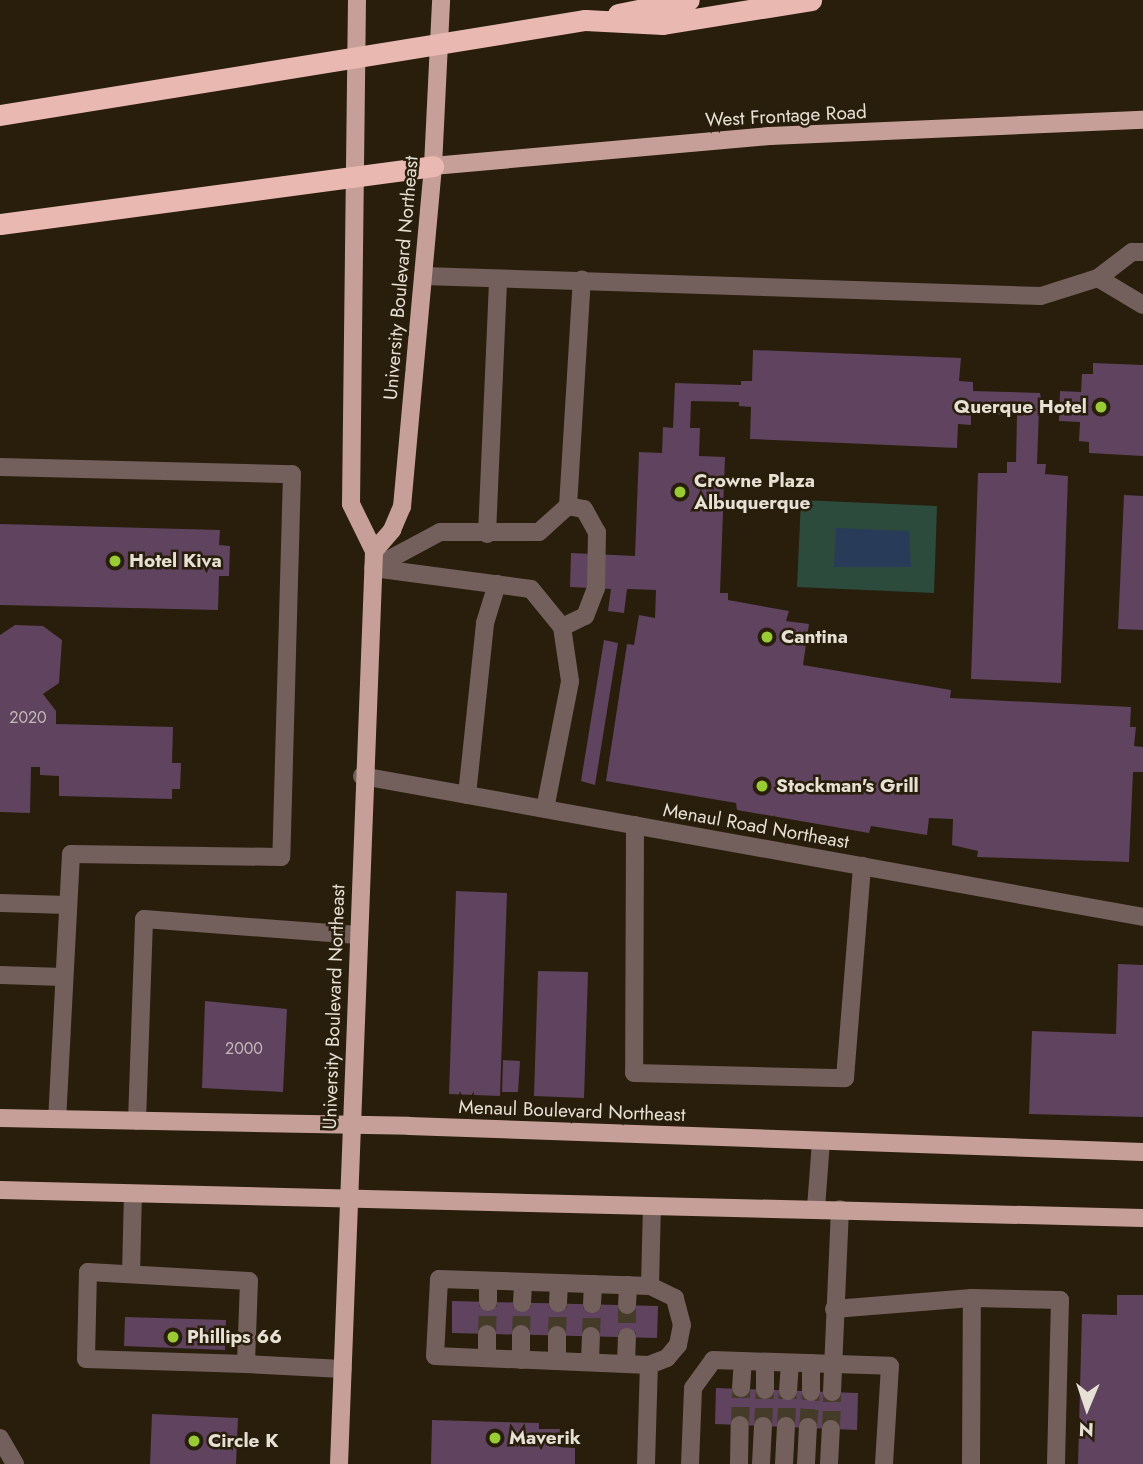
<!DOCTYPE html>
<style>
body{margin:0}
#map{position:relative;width:1143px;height:1464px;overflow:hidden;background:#281e0b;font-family:Jost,sans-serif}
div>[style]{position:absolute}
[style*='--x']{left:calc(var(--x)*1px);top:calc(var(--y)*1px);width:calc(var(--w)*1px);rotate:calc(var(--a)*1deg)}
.green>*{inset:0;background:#2d4b3c}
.water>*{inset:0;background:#283b58}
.building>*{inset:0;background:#5f435f}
.minor-tunnel>*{height:18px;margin-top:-9px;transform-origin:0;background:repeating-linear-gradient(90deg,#453b29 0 18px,transparent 0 27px)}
.minor>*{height:18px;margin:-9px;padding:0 9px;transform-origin:9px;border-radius:9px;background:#735f5c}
.major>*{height:18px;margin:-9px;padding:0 9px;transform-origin:9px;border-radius:9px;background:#c79f99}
.highway>*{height:21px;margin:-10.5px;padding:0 10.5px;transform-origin:10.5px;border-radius:10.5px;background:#e9b8b1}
.highway-bridge>*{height:21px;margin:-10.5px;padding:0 10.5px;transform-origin:10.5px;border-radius:10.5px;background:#e9b8b1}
.dots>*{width:19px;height:19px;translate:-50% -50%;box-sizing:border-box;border:4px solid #281e0b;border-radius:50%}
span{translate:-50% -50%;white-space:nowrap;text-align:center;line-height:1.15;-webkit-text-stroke:5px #281e0b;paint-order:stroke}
.number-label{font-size:16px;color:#c5b9b8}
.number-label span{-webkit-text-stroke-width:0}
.street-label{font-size:19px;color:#e7e0d5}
.poi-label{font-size:19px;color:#e7e0d5;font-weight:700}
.right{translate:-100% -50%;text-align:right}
.left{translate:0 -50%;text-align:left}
.north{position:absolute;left:1052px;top:1373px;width:70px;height:70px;-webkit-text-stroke:5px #281e0b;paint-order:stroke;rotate:182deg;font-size:19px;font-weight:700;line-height:28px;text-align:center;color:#e7e0d5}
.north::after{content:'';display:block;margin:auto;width:24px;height:32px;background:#e7e0d5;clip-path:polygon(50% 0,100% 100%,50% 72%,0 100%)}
</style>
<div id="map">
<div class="green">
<div style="clip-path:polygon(801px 500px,937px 506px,934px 593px,797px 587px)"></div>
</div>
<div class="water">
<div style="clip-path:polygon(836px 528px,909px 531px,911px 567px,834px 567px)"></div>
</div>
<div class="building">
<div style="clip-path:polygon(753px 350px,961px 358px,959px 381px,973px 382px,973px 391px,1040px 393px,1043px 410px,1039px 409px,1037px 464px,1046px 464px,1045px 474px,1068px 476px,1061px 683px,971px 679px,978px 473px,1007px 473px,1007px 462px,1016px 462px,1017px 415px,971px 414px,971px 425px,958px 424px,957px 448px,750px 439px,751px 407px,739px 406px,739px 402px,691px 401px,690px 428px,700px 428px,699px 456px,725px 457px,720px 593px,728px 593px,728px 600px,789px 611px,786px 621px,809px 624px,803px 665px,951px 690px,950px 698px,1131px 707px,1130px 727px,1136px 727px,1134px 746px,1143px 747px,1143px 772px,1133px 772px,1129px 862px,977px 857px,978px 851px,952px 845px,953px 819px,929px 818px,927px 835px,871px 826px,869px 833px,737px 810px,736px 803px,606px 781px,627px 644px,634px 645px,639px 615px,655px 618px,656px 590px,627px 589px,624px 613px,608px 611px,611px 589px,570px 587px,571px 553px,635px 556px,639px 452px,662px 453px,663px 427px,673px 428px,675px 383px,741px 385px,741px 381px,752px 381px)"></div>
<div style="clip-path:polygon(1093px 363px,1143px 365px,1143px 456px,1089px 453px,1089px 442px,1079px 441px,1080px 422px,1059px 421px,1060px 391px,1081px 392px,1082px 374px,1093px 374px)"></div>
<div style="clip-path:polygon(1124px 495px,1143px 496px,1143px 630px,1118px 629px)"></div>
<div style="clip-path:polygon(0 524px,220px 530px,219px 545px,230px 546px,229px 576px,219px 576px,218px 610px,0 605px)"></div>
<div style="clip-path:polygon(15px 625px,43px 626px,62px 640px,59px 683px,43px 694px,56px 711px,56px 724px,173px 727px,172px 763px,181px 763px,180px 789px,172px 789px,172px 799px,59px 796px,59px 776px,40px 775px,40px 767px,31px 767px,30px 813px,0 812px,0 635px)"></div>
<div style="clip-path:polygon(604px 640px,618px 643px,595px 785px,581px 781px)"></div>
<div style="clip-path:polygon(456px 891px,507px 893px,500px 1096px,449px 1094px)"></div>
<div style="clip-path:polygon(1118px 964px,1143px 965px,1143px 1117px,1029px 1114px,1032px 1031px,1116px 1034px)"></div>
<div style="clip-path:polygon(538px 971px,588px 972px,584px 1098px,534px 1096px)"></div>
<div style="clip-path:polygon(205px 1001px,287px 1009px,283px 1092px,202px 1088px)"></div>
<div style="clip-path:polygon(503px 1060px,520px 1061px,518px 1092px,502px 1092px)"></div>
<div style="clip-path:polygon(1117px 1295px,1143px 1295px,1143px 1464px,1078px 1464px,1082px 1314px,1117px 1315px)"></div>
<div style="clip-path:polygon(452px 1301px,658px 1306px,657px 1338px,452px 1333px)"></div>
<div style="clip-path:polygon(125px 1317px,226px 1320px,225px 1350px,124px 1346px)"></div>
<div style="clip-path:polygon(716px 1388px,858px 1393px,857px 1430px,715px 1424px)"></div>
<div style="clip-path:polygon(152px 1414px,238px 1418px,236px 1464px,150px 1464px)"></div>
<div style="clip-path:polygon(432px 1420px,539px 1423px,539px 1429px,560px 1429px,559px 1447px,575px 1448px,575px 1464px,431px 1464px)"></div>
</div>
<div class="minor-tunnel">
<div style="--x:627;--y:1305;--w:32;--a:90"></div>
<div style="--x:487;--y:1334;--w:32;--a:-88"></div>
<div style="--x:521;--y:1334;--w:31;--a:-88"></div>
<div style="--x:557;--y:1335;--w:32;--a:-88"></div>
<div style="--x:591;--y:1336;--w:32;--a:-88"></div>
<div style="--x:740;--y:1425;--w:37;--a:-88"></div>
<div style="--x:763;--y:1426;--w:36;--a:-87"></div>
<div style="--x:786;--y:1426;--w:35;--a:-87"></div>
<div style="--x:808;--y:1427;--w:35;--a:-85"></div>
<div style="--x:831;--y:1429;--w:37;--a:-88"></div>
</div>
<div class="minor">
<div style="--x:423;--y:276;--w:618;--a:1.85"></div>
<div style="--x:1041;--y:296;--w:60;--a:-17.5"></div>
<div style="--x:1098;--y:278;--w:52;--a:31"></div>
<div style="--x:1098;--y:278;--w:43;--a:-37.4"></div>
<div style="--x:1132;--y:252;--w:11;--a:0"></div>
<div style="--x:0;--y:467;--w:292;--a:1.4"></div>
<div style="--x:292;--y:474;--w:383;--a:91.6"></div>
<div style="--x:281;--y:857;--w:210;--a:-179.2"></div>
<div style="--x:71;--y:854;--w:265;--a:93"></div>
<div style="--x:568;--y:506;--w:227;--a:-86.5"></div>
<div style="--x:487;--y:534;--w:254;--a:-87.5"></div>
<div style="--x:362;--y:776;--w:794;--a:10.23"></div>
<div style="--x:467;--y:795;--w:173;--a:-84"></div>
<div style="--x:485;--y:623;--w:41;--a:-72.9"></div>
<div style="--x:545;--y:809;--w:130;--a:-78.9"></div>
<div style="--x:570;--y:681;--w:55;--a:-98.4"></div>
<div style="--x:562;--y:627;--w:49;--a:-129.2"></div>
<div style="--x:531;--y:589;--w:159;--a:-172.4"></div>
<div style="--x:373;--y:568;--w:76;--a:-28.2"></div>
<div style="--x:440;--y:532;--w:99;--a:0"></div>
<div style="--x:539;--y:532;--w:39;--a:-42"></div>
<div style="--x:568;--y:506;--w:16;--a:11"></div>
<div style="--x:584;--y:509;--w:26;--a:61"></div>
<div style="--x:597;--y:532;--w:56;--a:91"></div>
<div style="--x:596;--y:588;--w:30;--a:111"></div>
<div style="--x:585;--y:616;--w:25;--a:154"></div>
<div style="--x:635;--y:825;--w:248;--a:90.2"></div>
<div style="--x:634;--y:1073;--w:211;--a:1.4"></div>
<div style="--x:845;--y:1078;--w:213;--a:-85.4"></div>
<div style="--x:0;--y:903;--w:68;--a:1.7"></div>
<div style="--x:0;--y:975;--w:64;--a:1.8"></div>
<div style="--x:137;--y:1121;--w:202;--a:-88"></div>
<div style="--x:144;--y:919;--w:214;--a:4.3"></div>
<div style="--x:816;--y:1208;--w:67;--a:-85.7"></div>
<div style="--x:131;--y:1274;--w:80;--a:-88.6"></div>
<div style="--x:488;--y:1302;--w:21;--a:-90"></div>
<div style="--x:522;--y:1303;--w:21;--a:-87"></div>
<div style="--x:558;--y:1303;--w:20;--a:-87"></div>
<div style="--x:592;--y:1304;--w:20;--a:-87"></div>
<div style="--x:627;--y:1305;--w:20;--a:-87"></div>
<div style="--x:834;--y:1309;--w:138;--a:-4.6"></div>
<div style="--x:972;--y:1298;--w:88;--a:1.3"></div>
<div style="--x:1060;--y:1300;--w:164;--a:91.4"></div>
<div style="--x:521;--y:1334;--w:26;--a:90"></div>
<div style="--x:487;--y:1358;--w:24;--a:-90"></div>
<div style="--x:557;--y:1361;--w:26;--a:-90"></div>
<div style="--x:590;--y:1362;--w:26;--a:-88"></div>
<div style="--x:246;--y:1364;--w:160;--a:-178.2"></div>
<div style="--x:86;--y:1359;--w:87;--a:-88.7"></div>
<div style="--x:88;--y:1272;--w:161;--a:3.2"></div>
<div style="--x:249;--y:1281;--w:83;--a:92.1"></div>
<div style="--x:246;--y:1364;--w:97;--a:3"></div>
<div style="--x:626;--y:1364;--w:27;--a:-88"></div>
<div style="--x:649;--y:1365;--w:19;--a:-21"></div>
<div style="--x:667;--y:1358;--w:17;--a:-50"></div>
<div style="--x:678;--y:1345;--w:20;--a:-79"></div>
<div style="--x:682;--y:1325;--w:28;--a:-105"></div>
<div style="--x:675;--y:1298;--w:28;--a:-154"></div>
<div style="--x:741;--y:1388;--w:27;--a:-86"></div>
<div style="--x:765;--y:1390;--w:28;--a:-90"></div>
<div style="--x:788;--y:1391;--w:28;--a:-86"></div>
<div style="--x:811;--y:1392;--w:29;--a:-90"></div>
<div style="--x:832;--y:1392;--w:183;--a:-87.5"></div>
<div style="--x:0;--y:1438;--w:30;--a:60"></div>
<div style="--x:646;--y:1464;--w:99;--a:-88.3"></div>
<div style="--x:649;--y:1365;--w:214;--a:-177.6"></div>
<div style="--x:435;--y:1356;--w:77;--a:-87"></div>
<div style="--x:439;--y:1279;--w:211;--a:1.9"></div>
<div style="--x:650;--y:1286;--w:80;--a:-88.6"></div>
<div style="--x:690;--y:1464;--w:76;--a:-87.7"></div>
<div style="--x:693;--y:1388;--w:34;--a:-54"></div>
<div style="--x:713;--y:1360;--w:177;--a:1.9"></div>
<div style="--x:890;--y:1366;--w:98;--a:93.5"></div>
<div style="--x:739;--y:1464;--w:39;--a:-89"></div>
<div style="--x:761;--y:1464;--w:38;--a:-87"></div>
<div style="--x:784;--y:1464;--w:38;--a:-87"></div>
<div style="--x:806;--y:1464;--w:37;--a:-87"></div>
<div style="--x:829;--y:1464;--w:35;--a:-87"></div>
<div style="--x:971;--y:1464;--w:166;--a:-89.7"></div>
</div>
<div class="major">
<div style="--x:433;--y:166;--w:338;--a:-5.1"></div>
<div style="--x:770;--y:136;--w:373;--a:-2.5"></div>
<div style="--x:374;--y:551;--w:28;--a:-49"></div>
<div style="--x:392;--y:530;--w:25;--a:-67"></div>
<div style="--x:402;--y:507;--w:342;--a:-84.8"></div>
<div style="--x:433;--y:166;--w:166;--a:-87.2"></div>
<div style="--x:0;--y:1118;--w:409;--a:1.1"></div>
<div style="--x:409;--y:1126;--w:734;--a:2.03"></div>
<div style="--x:0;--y:1190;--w:1143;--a:1.4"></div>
<div style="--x:339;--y:1464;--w:914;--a:-87.8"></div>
<div style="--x:374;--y:551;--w:52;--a:-116.1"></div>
<div style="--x:351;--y:504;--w:504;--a:-89.32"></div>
</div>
<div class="highway">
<div style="--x:618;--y:14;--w:72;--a:-11.2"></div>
<div style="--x:585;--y:20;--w:78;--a:2.9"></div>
<div style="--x:663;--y:24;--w:150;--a:-9.2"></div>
<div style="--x:0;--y:224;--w:437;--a:-7.6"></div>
</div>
<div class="highway-bridge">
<div style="--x:0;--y:115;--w:593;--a:-9.22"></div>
</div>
<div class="dots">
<div style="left:1101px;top:407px;background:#99cb35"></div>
<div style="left:680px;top:492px;background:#99cb35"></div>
<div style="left:115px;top:561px;background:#99cb35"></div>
<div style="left:767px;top:637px;background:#99cb35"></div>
<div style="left:762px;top:786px;background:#99cb35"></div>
<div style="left:173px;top:1337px;background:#99cb35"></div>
<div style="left:495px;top:1438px;background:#99cb35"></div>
<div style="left:194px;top:1441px;background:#99cb35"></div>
</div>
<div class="number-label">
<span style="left:28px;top:718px">2020</span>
<span style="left:244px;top:1049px">2000</span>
</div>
<div class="street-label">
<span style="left:786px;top:116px;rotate:-3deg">West Frontage Road</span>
<span style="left:401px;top:278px;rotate:-85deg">University Boulevard Northeast</span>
<span style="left:756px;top:826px;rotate:10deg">Menaul Road Northeast</span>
<span style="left:334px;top:1007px;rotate:-88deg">University Boulevard Northeast</span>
<span style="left:572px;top:1111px;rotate:2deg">Menaul Boulevard Northeast</span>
</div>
<div class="poi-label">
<span class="right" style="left:1087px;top:407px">Querque Hotel</span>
<span class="left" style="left:694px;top:492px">Crowne Plaza<br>Albuquerque</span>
<span class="left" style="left:129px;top:561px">Hotel Kiva</span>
<span class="left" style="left:781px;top:637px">Cantina</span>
<span class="left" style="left:776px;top:786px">Stockman's Grill</span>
<span class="left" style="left:187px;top:1337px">Phillips 66</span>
<span class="left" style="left:509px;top:1438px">Maverik</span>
<span class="left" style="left:208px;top:1441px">Circle K</span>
</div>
<div class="north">N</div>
</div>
